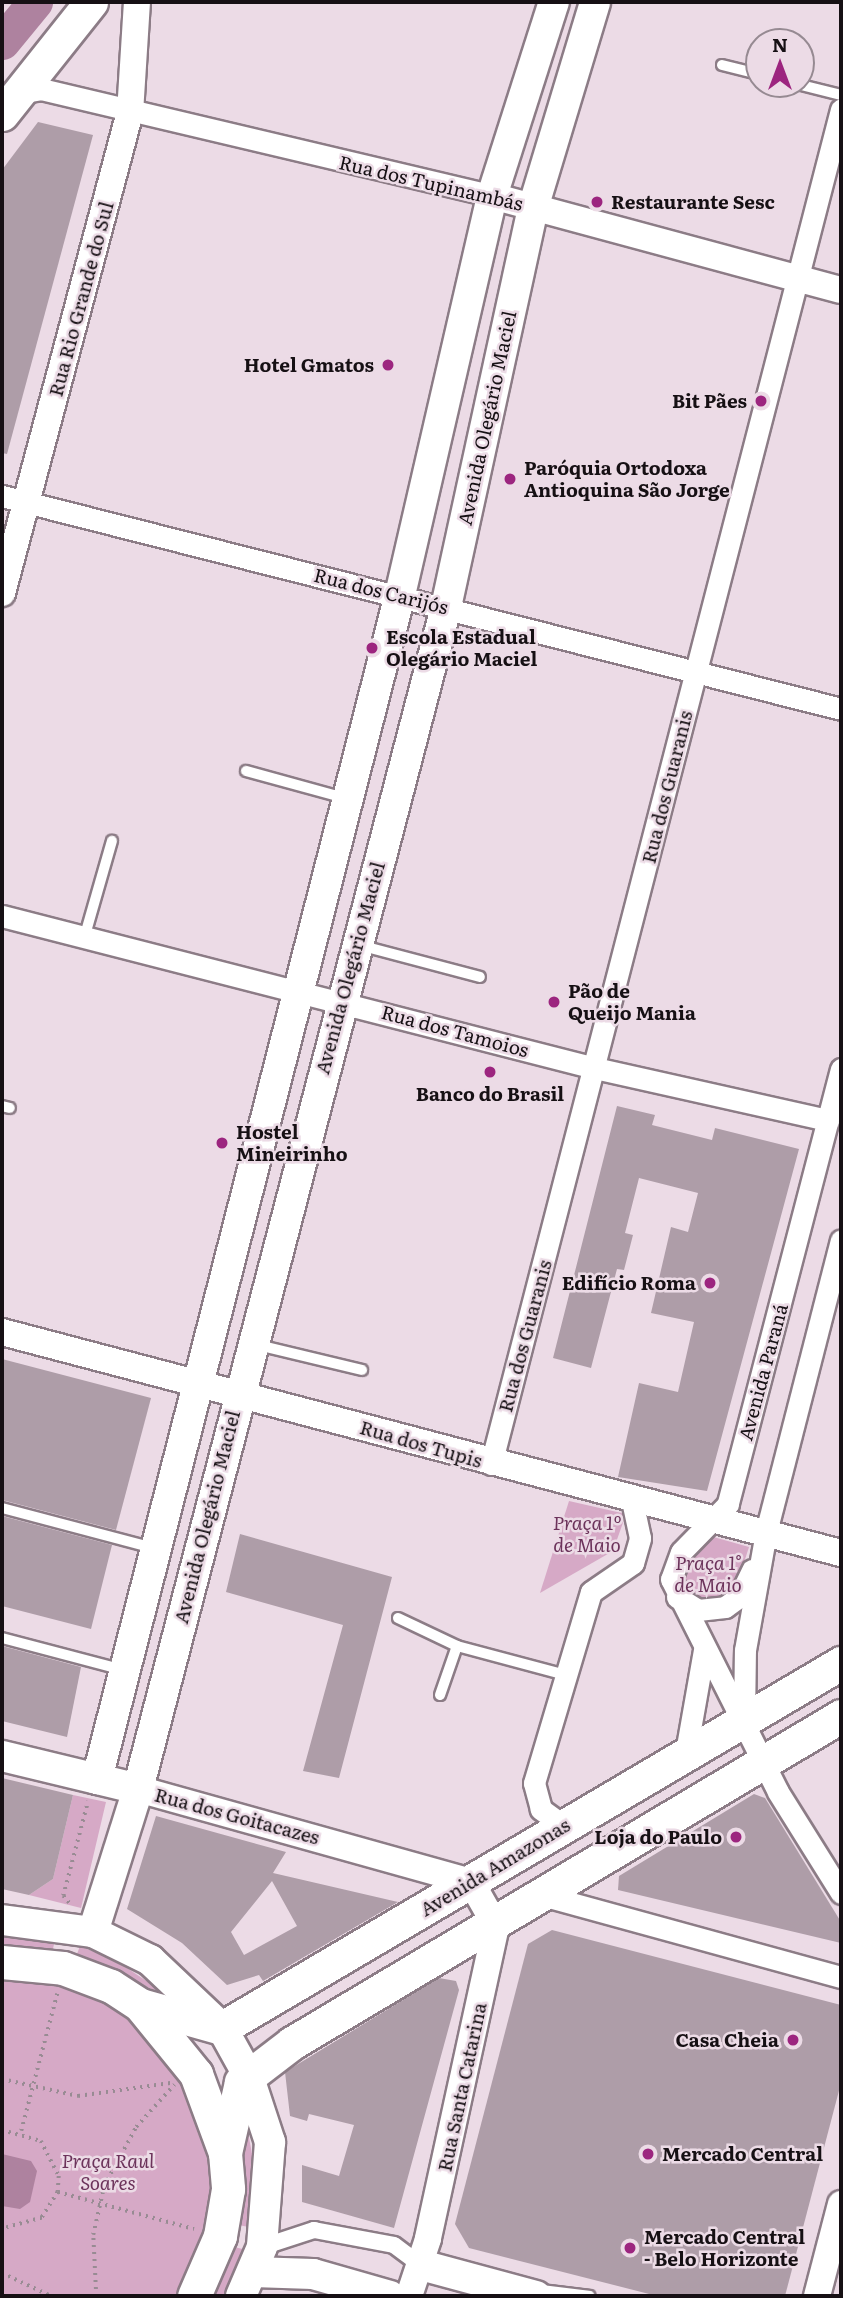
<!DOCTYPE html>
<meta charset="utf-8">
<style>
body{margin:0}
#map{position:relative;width:843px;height:2298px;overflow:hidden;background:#ecdbe6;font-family:Literata,serif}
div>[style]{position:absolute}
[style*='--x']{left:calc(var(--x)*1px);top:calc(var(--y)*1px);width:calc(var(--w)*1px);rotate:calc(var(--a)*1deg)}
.green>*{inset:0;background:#d6a9c6}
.water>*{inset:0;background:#ae829f}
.river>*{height:35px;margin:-17.5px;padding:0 17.5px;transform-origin:17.5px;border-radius:17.5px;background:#ae829f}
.building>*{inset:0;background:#ae9da8}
.path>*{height:3.5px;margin-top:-1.75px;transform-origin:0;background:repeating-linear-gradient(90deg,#988b93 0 2px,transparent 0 7px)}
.roads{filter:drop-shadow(2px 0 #8c7c86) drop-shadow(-2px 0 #8c7c86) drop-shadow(0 2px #8c7c86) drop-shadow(0 -2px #8c7c86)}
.service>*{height:10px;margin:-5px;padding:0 5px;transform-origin:5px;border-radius:5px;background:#fff}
.pedestrian>*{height:16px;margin:-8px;padding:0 8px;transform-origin:8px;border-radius:8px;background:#fff}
.minor>*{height:21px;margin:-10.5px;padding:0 10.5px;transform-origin:10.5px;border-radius:10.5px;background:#fff}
.tertiary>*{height:26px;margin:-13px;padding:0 13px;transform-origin:13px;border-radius:13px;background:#fff}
.secondary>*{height:30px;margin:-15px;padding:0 15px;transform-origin:15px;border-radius:15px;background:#fff}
.primary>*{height:33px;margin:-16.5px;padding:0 16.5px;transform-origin:16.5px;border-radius:16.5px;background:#fff}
.dots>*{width:19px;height:19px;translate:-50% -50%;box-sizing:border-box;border:4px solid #ecdbe6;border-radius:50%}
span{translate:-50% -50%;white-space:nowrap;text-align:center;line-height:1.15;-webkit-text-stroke:5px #ecdbe6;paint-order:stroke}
.street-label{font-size:19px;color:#161014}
.poi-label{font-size:19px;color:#161014;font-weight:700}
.left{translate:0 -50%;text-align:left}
.right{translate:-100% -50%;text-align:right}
.park-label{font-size:19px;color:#6c335b;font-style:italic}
.frame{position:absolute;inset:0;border:4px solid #161014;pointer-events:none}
.north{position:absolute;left:745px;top:28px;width:70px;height:70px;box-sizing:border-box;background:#ecdbe6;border:2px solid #968a92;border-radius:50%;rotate:0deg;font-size:19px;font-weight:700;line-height:28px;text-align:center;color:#161014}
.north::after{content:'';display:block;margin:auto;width:24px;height:32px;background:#9c257f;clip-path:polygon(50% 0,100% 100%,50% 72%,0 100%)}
</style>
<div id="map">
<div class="green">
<div style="clip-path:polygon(569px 1501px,626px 1514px,613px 1551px,540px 1593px)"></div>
<div style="clip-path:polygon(710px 1536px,749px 1547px,740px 1575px,721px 1599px,690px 1601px,679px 1569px)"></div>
<div style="clip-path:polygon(73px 1795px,106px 1802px,81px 1908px,29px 1895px,53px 1879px)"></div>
<div style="clip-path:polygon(2px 1937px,35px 1937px,55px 1939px,53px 1949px,2px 1945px)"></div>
<div style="clip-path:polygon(80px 1946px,115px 1960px,175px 2000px,77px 1954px)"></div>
<div style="clip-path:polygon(2px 1974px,31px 1976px,100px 1995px,140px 2022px,175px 2061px,215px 2172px,210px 2222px,178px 2296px,2px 2296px)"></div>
<div style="clip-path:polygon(245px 2116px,255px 2170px,249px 2227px,238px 2225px)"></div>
<div style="clip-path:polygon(234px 2247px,247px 2250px,228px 2296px,215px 2296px)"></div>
</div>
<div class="water">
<div style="clip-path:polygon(2px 2154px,31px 2161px,37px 2171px,30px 2202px,20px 2209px,2px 2206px)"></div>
</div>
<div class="river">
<div style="--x:2;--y:42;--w:52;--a:-50.5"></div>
</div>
<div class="building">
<div style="clip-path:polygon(38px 122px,93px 135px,7px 454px,2px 453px,2px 170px)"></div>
<div style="clip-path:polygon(617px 1106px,655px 1115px,652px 1125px,712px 1140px,715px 1128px,799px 1149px,707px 1491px,618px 1477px,639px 1383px,678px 1392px,694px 1322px,651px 1313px,671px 1227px,688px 1232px,698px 1193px,639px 1178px,625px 1233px,633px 1235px,624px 1270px,617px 1269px,591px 1368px,553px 1358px)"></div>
<div style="clip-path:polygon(2px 1359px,151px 1398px,116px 1530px,2px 1500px)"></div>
<div style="clip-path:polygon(2px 1516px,112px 1545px,91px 1629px,2px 1606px)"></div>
<div style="clip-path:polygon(240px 1534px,392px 1577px,339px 1778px,303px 1771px,343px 1625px,226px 1592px)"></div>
<div style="clip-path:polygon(2px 1646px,81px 1667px,67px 1737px,2px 1721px)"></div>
<div style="clip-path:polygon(2px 1778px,73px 1795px,53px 1879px,29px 1895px,2px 1889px)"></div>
<div style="clip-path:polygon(754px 1794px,765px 1798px,841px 1922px,841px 1943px,618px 1890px,619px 1876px)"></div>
<div style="clip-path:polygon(evenodd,156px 1816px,286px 1852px,273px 1873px,398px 1902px,263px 1981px,259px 1975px,227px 1985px,182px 1943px,127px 1909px,156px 1816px,272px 1881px,297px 1926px,244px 1955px,231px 1932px,272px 1881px)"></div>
<div style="clip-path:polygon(552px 1930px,841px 2005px,841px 2083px,785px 2296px,657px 2296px,469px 2248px,455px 2224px,528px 1944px)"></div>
<div style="clip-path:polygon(439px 1978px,456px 1981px,459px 1990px,394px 2228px,302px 2202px,302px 2165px,339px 2176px,354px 2125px,309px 2114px,307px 2121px,290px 2116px,285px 2072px)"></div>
</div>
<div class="path">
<div style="--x:69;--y:1903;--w:9;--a:-131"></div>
<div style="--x:63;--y:1896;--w:98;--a:-75.3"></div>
<div style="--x:2;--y:2079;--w:78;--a:12.6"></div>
<div style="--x:78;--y:2096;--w:93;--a:-8"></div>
<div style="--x:2;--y:2130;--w:41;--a:15.8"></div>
<div style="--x:41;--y:2141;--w:39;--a:63"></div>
<div style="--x:59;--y:2176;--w:16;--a:94"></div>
<div style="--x:58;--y:2192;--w:31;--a:122"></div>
<div style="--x:42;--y:2218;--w:41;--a:164.6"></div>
<div style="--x:21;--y:2131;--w:142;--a:-75.3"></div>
<div style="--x:58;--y:2192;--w:141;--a:15.2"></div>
<div style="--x:2;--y:2273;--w:54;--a:25.1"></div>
<div style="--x:96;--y:2296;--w:61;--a:-92.8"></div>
<div style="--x:93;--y:2235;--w:50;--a:-77.3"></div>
<div style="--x:104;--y:2186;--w:67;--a:-61.5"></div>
<div style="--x:136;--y:2127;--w:57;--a:-47.9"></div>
</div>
<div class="roads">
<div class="service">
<div style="--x:722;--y:65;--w:38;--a:14"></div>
<div style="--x:797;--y:84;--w:45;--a:14"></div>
<div style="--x:246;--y:771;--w:103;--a:15.3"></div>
<div style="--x:85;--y:935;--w:98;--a:-74"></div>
<div style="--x:359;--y:945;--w:125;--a:14.8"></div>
<div style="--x:2;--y:1106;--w:8;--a:14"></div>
<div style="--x:258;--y:1345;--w:107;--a:13.5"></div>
<div style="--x:2;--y:1508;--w:156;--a:14.8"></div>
<div style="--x:398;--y:1618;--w:65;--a:25.4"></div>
<div style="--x:2;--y:1638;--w:125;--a:14.8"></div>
<div style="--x:440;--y:1695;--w:52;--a:-70.9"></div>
<div style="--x:457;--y:1646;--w:113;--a:14.9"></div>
<div style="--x:534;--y:2289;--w:56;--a:7.1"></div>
</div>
<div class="pedestrian">
<div style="--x:262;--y:2247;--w:55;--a:-18.1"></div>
<div style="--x:314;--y:2230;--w:81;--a:10.6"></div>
<div style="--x:394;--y:2245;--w:34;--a:37"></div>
</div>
<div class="minor">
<div style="--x:19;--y:93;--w:22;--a:-10"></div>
<div style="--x:41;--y:89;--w:464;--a:13.3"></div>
<div style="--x:2;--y:496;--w:866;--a:14.24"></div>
<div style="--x:2;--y:916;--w:612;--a:14.38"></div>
<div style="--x:595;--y:1068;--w:239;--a:12.6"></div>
<div style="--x:841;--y:1069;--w:449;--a:104.6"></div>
<div style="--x:728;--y:1504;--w:67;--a:134.4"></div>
<div style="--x:681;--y:1552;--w:29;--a:110"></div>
<div style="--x:671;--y:1579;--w:238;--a:63.3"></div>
<div style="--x:778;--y:1792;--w:119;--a:58"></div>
<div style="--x:491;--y:1464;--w:1399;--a:-75.51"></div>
<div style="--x:677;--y:1597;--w:25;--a:32"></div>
<div style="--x:698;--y:1610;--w:27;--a:-6"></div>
<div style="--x:725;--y:1607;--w:17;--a:-36"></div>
<div style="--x:739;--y:1597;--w:30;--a:-64"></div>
<div style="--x:744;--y:1719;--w:69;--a:-89.2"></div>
<div style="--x:745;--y:1650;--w:120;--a:-79.9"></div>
<div style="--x:766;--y:1532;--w:301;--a:-75.6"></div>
<div style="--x:686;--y:1752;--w:104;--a:-80"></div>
<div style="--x:564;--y:1826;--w:29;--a:-144"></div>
<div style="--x:541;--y:1809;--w:27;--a:-105"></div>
<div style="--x:534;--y:1783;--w:199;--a:-73.4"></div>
<div style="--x:591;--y:1592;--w:51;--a:-34.6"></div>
<div style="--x:633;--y:1563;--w:26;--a:-74"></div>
<div style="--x:640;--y:1538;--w:40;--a:-102"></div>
<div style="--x:545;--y:1896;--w:307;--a:15.3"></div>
</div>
<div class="tertiary">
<div style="--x:492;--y:196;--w:361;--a:15.1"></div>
<div style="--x:2;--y:593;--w:497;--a:-75.1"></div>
<div style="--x:130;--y:113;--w:111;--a:-86.4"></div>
<div style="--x:2;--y:1332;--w:868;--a:14.76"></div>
<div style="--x:138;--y:1789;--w:346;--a:15.6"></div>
<div style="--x:471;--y:1882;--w:51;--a:60.4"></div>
<div style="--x:496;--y:1926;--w:320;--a:102.3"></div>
<div style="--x:428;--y:2239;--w:60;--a:108.4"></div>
<div style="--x:817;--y:2296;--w:95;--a:-75.4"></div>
</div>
<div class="secondary">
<div style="--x:2;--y:1756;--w:140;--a:13.6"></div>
<div style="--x:97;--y:1779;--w:1222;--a:-75.65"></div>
<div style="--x:400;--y:595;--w:409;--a:-77"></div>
<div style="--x:492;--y:196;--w:204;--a:-72.3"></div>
<div style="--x:2;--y:1920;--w:92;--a:7.5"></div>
<div style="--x:93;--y:1932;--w:64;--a:26.2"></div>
<div style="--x:150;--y:1960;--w:99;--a:43.4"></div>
<div style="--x:222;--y:2028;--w:54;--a:61"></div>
<div style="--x:248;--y:2075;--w:71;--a:71.8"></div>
<div style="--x:270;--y:2142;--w:105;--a:94.4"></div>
<div style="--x:262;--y:2247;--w:53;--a:113.2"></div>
<div style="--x:93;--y:1932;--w:150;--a:-72.5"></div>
<div style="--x:138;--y:1789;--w:1221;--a:-75.39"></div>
<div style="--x:446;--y:607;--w:408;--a:-77.7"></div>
<div style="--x:533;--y:208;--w:215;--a:-73.2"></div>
<div style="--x:421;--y:2265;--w:119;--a:15.1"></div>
<div style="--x:253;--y:2272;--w:60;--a:1.9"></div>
<div style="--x:313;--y:2274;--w:80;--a:15.9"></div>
</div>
<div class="primary">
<div style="--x:2;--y:114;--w:143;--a:-51.5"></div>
<div style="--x:2;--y:1962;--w:61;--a:5.6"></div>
<div style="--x:63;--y:1968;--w:51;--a:20.6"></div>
<div style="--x:111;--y:1986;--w:35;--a:33"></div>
<div style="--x:140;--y:2005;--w:89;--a:50.9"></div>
<div style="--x:196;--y:2074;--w:84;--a:69.8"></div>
<div style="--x:225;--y:2153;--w:36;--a:85"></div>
<div style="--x:228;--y:2189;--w:48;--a:99.7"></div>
<div style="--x:220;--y:2236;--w:65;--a:113.4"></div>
<div style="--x:140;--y:2005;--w:85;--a:15.7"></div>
<div style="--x:222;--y:2028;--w:719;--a:-30.53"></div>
<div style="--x:225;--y:2153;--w:73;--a:-77.3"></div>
<div style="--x:241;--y:2082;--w:64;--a:-37.4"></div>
<div style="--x:292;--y:2043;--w:639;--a:-30.78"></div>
</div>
</div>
<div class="dots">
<div style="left:597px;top:202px;background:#9c257f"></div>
<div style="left:388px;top:365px;background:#9c257f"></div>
<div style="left:761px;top:401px;background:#9c257f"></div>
<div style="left:510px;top:479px;background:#9c257f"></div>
<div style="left:372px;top:648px;background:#9c257f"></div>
<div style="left:554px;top:1002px;background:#9c257f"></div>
<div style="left:490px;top:1072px;background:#9c257f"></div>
<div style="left:222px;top:1143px;background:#9c257f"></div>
<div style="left:710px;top:1283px;background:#9c257f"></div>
<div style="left:736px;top:1837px;background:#9c257f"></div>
<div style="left:793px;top:2040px;background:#9c257f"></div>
<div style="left:648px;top:2154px;background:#9c257f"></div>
<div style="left:630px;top:2248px;background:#9c257f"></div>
</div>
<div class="street-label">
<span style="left:431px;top:183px;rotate:13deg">Rua dos Tupinambás</span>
<span style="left:81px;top:299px;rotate:-75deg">Rua Rio Grande do Sul</span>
<span style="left:487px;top:418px;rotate:-78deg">Avenida Olegário Maciel</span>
<span style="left:381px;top:591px;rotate:14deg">Rua dos Carijós</span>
<span style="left:667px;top:787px;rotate:-76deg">Rua dos Guaranis</span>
<span style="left:350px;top:968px;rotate:-75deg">Avenida Olegário Maciel</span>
<span style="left:455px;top:1031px;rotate:15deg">Rua dos Tamoios</span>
<span style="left:525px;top:1336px;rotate:-75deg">Rua dos Guaranis</span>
<span style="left:763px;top:1372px;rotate:-75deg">Avenida Paraná</span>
<span style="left:421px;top:1444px;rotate:16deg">Rua dos Tupis</span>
<span style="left:207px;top:1517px;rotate:-76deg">Avenida Olegário Maciel</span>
<span style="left:237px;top:1816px;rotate:15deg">Rua dos Goitacazes</span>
<span style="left:495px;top:1867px;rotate:-31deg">Avenida Amazonas</span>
<span style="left:462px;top:2087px;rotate:-78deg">Rua Santa Catarina</span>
</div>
<div class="poi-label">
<span class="left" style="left:611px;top:202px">Restaurante Sesc</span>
<span class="right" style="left:374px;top:365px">Hotel Gmatos</span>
<span class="right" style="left:747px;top:401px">Bit Pães</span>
<span class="left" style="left:524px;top:479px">Paróquia Ortodoxa<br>Antioquina São Jorge</span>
<span class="left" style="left:386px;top:648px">Escola Estadual<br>Olegário Maciel</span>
<span class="left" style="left:568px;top:1002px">Pão de<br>Queijo Mania</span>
<span style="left:490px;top:1094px">Banco do Brasil</span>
<span class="left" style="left:236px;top:1143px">Hostel<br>Mineirinho</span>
<span class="right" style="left:696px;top:1283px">Edifício Roma</span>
<span class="right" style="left:722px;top:1837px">Loja do Paulo</span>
<span class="right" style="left:779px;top:2040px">Casa Cheia</span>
<span class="left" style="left:662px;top:2154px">Mercado Central</span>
<span class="left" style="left:644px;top:2248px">Mercado Central<br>- Belo Horizonte</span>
</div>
<div class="park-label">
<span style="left:587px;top:1534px">Praça 1º<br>de Maio</span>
<span style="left:708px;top:1574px">Praça 1°<br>de Maio</span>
<span style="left:108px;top:2172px">Praça Raul<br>Soares</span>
</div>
<div class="frame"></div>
<div class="north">N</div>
</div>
